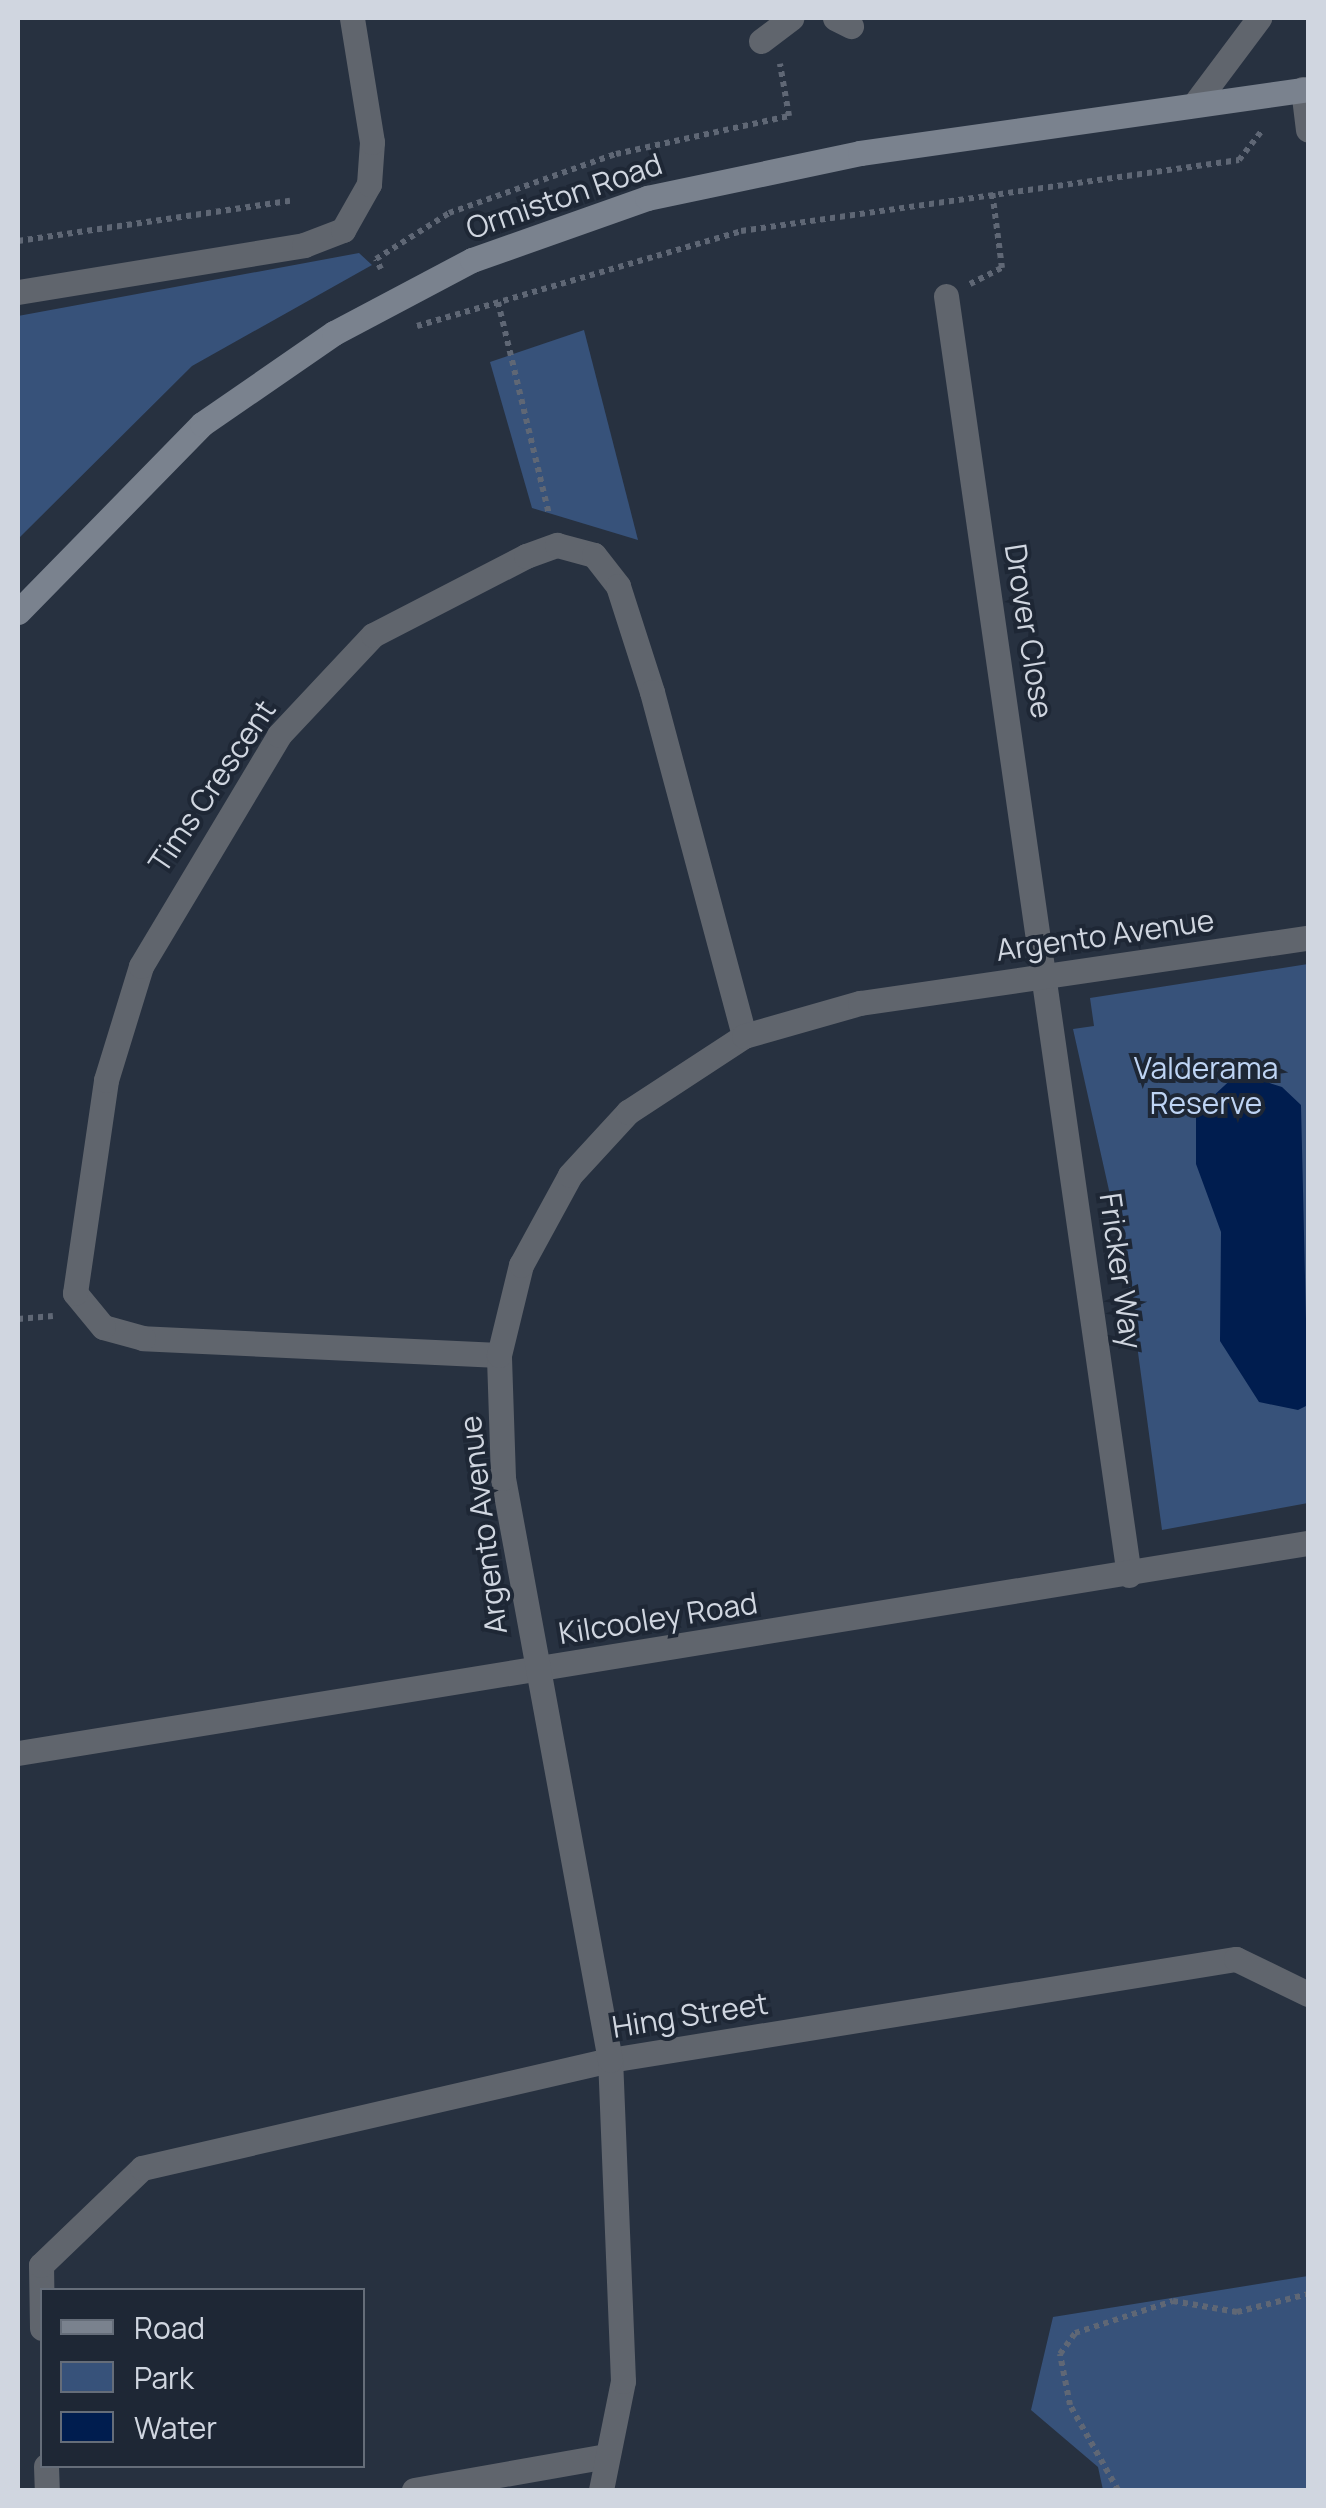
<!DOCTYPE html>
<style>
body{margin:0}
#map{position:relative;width:1326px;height:2508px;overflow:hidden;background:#273140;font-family:Manrope,sans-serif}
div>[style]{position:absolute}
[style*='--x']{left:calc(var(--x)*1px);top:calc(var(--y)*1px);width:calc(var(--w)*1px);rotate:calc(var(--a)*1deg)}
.green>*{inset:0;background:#37527a}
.water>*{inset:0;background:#001d4f}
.path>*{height:6px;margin-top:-3px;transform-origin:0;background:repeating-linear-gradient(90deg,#5f6775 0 5px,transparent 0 10px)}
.minor>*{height:25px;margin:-12.5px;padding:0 12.5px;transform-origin:12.5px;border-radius:12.5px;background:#60656d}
.secondary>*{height:25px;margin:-12.5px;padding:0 12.5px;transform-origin:12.5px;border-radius:12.5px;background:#7a828e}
span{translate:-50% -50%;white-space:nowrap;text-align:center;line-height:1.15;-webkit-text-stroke:8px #1e2735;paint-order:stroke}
.street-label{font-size:30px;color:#d0d6e0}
.park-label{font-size:30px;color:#bed4f4}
.frame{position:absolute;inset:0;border:20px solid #d0d6e0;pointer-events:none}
.legend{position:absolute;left:40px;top:2288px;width:325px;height:180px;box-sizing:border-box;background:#1e2735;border:2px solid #656d79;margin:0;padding:12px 18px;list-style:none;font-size:30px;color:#d0d6e0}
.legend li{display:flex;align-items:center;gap:20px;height:50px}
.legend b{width:50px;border:2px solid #656d79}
</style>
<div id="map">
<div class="green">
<div style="clip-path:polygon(359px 253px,372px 265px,192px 366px,18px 539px,18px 316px)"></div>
<div style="clip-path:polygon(584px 330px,638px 540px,532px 508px,490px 362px)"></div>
<div style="clip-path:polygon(1308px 964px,1308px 1503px,1162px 1530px,1127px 1271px,1073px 1029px,1094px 1026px,1090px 998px)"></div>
<div style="clip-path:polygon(1308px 2276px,1308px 2490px,1103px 2490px,1098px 2467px,1031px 2410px,1053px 2317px)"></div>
</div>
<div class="water">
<div style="clip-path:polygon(1238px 1073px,1282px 1087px,1301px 1105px,1308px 1405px,1298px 1410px,1259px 1402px,1220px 1341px,1221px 1232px,1196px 1164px,1196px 1112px)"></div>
</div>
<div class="path">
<div style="--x:18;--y:241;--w:275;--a:-8.4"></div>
<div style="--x:381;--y:269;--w:11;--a:-117"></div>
<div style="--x:376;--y:259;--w:86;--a:-32.2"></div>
<div style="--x:449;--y:213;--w:177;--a:-19.5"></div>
<div style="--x:616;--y:154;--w:177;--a:-12.4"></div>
<div style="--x:789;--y:116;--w:53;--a:-99.8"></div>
<div style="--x:970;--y:284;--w:36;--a:-27"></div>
<div style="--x:1002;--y:268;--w:78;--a:-97.4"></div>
<div style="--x:498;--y:302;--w:219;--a:76.5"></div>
<div style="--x:417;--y:326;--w:338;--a:-16.3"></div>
<div style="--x:741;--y:231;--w:503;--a:-8.11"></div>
<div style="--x:1239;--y:160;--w:39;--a:-52"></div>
<div style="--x:18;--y:1319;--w:35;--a:-5"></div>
<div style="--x:1118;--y:2490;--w:98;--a:-119.5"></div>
<div style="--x:1070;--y:2405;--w:52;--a:-101.1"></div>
<div style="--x:1060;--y:2354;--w:26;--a:-54"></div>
<div style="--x:1075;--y:2333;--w:103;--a:-18.1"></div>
<div style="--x:1173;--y:2301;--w:65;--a:9.8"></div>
<div style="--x:1237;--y:2312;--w:73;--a:-14.2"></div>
</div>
<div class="minor">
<div style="--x:835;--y:18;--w:18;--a:27"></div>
<div style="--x:761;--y:41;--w:38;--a:-37"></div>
<div style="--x:1303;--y:89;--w:41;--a:83"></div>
<div style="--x:1197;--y:101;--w:104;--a:-53.2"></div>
<div style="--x:18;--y:292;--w:290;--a:-9.3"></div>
<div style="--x:304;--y:245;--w:42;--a:-21"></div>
<div style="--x:343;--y:230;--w:53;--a:-60.5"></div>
<div style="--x:369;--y:184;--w:42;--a:-85.9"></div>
<div style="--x:372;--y:142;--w:126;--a:-99.2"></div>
<div style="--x:946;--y:296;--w:1292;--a:81.86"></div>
<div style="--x:499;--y:1355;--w:356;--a:-177.3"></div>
<div style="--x:143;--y:1338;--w:41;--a:-164.6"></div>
<div style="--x:103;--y:1327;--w:44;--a:-129.5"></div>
<div style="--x:75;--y:1293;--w:215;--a:-81.7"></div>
<div style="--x:106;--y:1080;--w:119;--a:-72.9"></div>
<div style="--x:141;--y:966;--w:269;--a:-59.1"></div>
<div style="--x:279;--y:735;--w:137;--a:-46.8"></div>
<div style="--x:373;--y:635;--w:172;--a:-27.3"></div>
<div style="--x:526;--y:556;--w:33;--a:-20"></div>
<div style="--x:557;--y:545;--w:38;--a:15"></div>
<div style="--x:594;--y:555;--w:39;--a:52"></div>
<div style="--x:618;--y:586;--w:111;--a:72.2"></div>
<div style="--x:652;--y:692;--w:356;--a:75"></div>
<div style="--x:18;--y:1753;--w:1307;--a:-9.25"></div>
<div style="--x:42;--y:2328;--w:63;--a:-90.9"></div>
<div style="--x:41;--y:2265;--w:140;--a:-43.8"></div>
<div style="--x:142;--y:2168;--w:480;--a:-13"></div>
<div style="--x:610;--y:2060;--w:634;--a:-9.17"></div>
<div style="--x:1236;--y:1959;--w:80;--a:25.9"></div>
<div style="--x:46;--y:2466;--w:24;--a:88"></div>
<div style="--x:414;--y:2490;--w:195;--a:-10"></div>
<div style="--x:601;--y:2490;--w:111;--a:-78.6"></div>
<div style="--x:623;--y:2381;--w:321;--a:-92.3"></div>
<div style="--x:610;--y:2060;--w:592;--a:-100.42"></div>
<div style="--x:503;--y:1478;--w:123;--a:-91.9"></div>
<div style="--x:499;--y:1355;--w:93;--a:-76.3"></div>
<div style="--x:521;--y:1265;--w:102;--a:-61.4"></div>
<div style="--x:570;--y:1175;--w:86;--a:-47.4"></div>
<div style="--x:628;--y:1112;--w:139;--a:-33.2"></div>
<div style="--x:744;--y:1036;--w:121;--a:-15.9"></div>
<div style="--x:860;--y:1003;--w:453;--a:-8.3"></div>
</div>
<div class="secondary">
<div style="--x:18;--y:612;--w:263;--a:-45.6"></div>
<div style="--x:202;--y:424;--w:160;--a:-34.6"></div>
<div style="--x:334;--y:333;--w:156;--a:-27.9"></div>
<div style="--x:472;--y:260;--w:186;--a:-19.5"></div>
<div style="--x:647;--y:198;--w:218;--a:-11.9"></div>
<div style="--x:860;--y:153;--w:453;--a:-8.1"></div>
</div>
<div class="street-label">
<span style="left:564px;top:196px;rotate:-19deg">Ormiston Road</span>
<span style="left:1029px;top:631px;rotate:81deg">Drover Close</span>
<span style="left:212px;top:786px;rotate:-56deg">Tims Crescent</span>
<span style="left:1105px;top:935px;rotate:-8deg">Argento Avenue</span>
<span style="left:1121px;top:1271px;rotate:82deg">Fricker Way</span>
<span style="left:483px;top:1525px;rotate:-97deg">Argento Avenue</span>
<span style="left:658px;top:1618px;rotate:-9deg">Kilcooley Road</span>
<span style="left:690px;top:2015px;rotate:-9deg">Hing Street</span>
</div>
<div class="park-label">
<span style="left:1206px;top:1085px">Valderama<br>Reserve</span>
</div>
<div class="frame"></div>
<ul class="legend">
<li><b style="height:12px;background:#7a828e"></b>Road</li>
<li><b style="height:28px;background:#37527a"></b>Park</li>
<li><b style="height:28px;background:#001d4f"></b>Water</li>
</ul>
</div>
